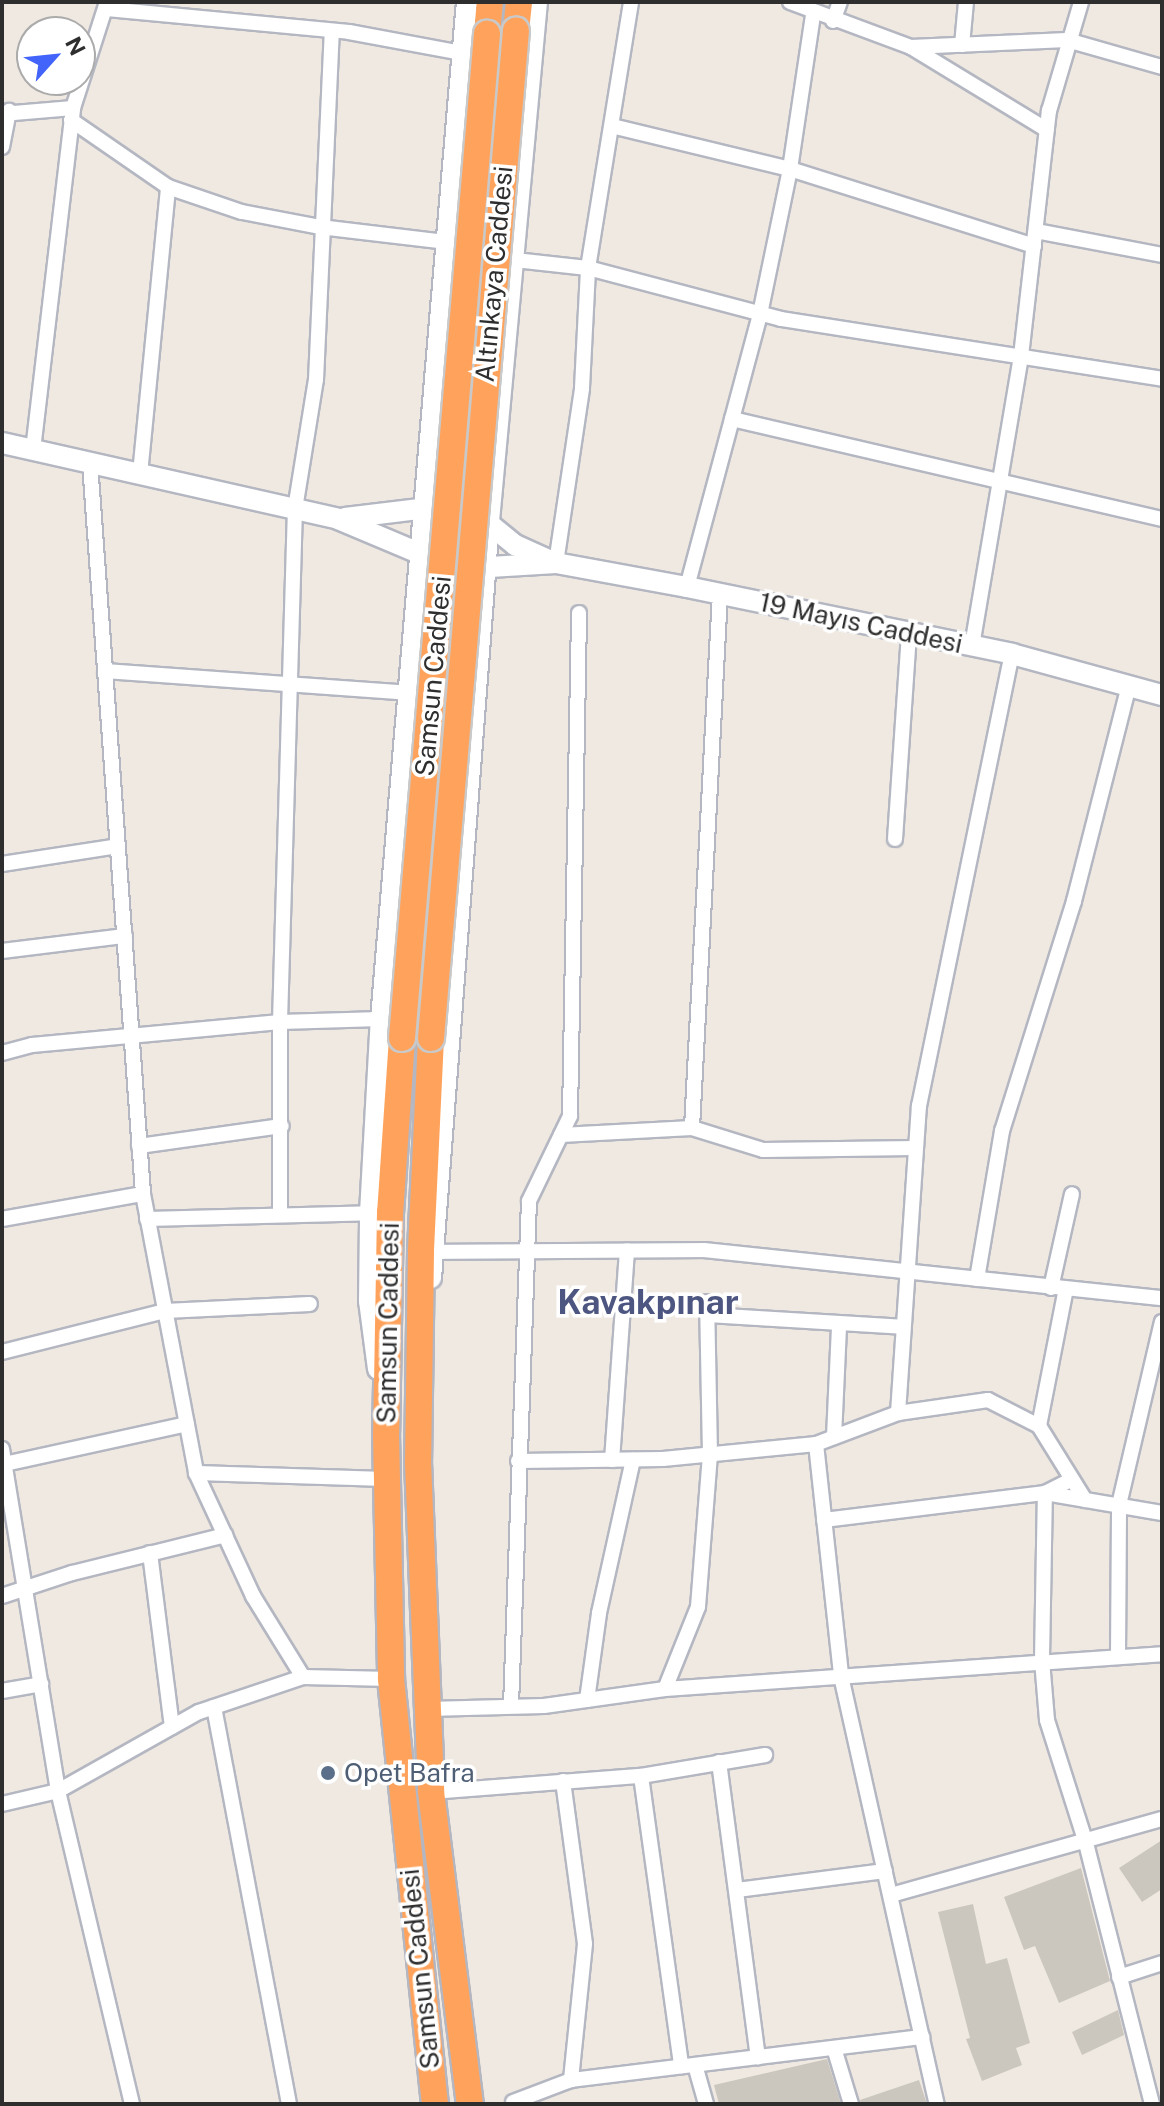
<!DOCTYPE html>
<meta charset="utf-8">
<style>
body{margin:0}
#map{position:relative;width:1164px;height:2106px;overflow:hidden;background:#efe9e1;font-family:"Public Sans",sans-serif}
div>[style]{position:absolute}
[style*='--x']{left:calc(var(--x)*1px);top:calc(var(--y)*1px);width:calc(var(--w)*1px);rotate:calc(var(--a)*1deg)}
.building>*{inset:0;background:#cbc7bf}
.roads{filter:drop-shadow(2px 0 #b4b7c1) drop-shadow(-2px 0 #b4b7c1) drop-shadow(0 2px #b4b7c1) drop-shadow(0 -2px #b4b7c1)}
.street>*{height:14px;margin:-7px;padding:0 7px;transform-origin:7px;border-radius:7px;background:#fff}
.secondary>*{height:20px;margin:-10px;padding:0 10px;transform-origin:10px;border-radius:10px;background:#fff}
.highway>*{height:26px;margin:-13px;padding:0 13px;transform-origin:13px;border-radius:13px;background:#ffa35c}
.bridges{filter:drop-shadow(2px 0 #c9c9c9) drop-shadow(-2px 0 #c9c9c9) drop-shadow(0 2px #c9c9c9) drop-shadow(0 -2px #c9c9c9)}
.highway-bridge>*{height:26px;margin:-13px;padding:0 13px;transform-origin:13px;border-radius:13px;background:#ffa35c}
.dots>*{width:22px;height:22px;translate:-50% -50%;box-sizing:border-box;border:4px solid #fff;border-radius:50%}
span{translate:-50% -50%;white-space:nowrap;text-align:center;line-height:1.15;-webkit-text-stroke:7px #fff;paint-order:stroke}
.street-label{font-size:26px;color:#2e2e2e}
.service-label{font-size:26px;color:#4e5e75}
.left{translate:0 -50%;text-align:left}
.district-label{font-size:34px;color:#4d5680;font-weight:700}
.frame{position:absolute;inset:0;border:4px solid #2e2e2e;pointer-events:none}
.north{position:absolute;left:16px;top:16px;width:80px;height:80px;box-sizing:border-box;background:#fff;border:2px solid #ababab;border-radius:50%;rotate:63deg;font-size:22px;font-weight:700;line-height:32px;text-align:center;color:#2e2e2e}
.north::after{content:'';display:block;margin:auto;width:28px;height:36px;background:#4264fb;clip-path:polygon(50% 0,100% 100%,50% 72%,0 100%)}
</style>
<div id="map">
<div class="building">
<div style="clip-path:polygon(1162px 1840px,1162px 1889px,1142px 1902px,1119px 1868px)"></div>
<div style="clip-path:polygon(1081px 1868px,1110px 1981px,1059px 2003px,1035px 1946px,1024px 1950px,1004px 1897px)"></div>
<div style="clip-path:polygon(973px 1904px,986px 1964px,1007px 1958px,1030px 2043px,1016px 2048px,1022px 2065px,982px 2081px,966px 2039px,970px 2038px,938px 1912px)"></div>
<div style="clip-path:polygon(1118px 2010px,1124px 2035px,1082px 2055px,1072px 2032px)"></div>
<div style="clip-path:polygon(827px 2059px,841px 2104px,719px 2104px,714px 2085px)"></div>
<div style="clip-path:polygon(919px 2080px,927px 2104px,861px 2104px,860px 2100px)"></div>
</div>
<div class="roads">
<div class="street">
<div style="--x:790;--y:2;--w:129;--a:20.4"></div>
<div style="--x:911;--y:47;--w:159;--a:31.4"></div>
<div style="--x:107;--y:9;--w:243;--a:5.4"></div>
<div style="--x:349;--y:32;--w:114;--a:10.6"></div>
<div style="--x:833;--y:21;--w:20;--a:-70"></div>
<div style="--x:962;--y:45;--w:43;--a:-84.7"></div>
<div style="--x:911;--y:47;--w:156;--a:-2.6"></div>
<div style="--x:1067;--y:40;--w:99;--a:15.9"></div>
<div style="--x:2;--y:114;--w:71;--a:-4.8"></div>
<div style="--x:71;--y:120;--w:118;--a:34.6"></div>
<div style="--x:168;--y:187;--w:78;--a:18.7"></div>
<div style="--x:242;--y:212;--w:79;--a:10.9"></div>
<div style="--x:320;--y:227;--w:126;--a:6.8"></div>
<div style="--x:612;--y:126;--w:183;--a:13.6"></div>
<div style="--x:790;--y:169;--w:256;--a:17.5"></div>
<div style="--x:2;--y:147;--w:37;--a:-79"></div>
<div style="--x:1036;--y:231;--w:128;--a:10.8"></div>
<div style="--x:515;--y:260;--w:73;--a:6.3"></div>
<div style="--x:588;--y:268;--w:200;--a:14.8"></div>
<div style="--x:781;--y:319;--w:386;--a:8.9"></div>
<div style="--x:732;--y:419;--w:441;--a:13.1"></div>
<div style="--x:33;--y:450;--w:344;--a:-83.3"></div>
<div style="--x:73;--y:108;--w:111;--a:-72.2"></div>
<div style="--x:90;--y:463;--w:733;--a:85.85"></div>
<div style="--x:143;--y:1194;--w:284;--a:79.2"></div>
<div style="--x:196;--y:1473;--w:136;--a:65.1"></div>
<div style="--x:253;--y:1596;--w:95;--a:58.3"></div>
<div style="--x:140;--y:474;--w:288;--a:-84.4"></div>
<div style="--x:556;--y:563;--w:177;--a:-81.5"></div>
<div style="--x:582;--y:388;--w:120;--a:-87.1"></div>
<div style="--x:588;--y:268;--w:269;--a:-80.8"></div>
<div style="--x:687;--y:587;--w:283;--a:-75"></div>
<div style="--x:760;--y:314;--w:148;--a:-78.3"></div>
<div style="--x:790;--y:169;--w:156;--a:-81.5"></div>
<div style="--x:972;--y:646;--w:294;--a:-80.4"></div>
<div style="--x:1021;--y:356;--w:247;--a:-83.5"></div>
<div style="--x:1049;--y:111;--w:114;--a:-73.6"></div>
<div style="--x:105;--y:671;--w:307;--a:4.1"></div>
<div style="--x:895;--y:839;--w:205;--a:-86.1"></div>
<div style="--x:2;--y:864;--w:117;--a:-8.8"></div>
<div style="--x:2;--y:951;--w:124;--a:-7"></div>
<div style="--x:2;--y:1053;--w:31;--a:-15"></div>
<div style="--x:32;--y:1045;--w:249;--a:-5.3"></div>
<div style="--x:280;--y:1022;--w:101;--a:-1.7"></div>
<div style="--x:692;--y:1128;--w:536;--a:-87"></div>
<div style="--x:561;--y:1135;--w:131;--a:-3.1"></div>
<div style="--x:692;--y:1128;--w:74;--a:17.2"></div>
<div style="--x:763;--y:1150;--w:152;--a:-0.8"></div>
<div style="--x:139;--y:1146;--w:144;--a:-8"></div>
<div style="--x:280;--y:1215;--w:193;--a:-90"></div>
<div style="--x:280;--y:1022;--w:513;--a:-88.33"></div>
<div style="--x:295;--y:509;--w:131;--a:-80.8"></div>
<div style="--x:316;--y:380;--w:349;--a:-87.4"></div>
<div style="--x:2;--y:1219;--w:143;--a:-10.1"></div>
<div style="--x:147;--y:1219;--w:223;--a:-1.5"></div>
<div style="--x:425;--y:1252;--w:279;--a:-0.4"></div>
<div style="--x:704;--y:1250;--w:461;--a:6"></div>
<div style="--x:977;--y:1279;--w:150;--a:-80.4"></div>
<div style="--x:1002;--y:1131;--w:241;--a:-72.6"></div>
<div style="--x:1074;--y:901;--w:223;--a:-75.7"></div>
<div style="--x:1051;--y:1288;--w:96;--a:-77.4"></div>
<div style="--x:708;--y:1315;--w:194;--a:3.5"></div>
<div style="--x:2;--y:1352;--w:168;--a:-14.1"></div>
<div style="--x:165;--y:1311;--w:145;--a:-2.8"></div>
<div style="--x:898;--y:1413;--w:308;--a:-86.1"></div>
<div style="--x:919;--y:1106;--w:461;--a:-78.4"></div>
<div style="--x:1039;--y:1426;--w:140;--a:-78.9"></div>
<div style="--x:834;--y:1437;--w:112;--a:-87.4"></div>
<div style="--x:816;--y:1444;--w:233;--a:83.8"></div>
<div style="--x:841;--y:1676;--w:439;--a:77.4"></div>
<div style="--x:2;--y:1449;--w:347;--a:80.7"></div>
<div style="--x:58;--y:1791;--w:322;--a:76.7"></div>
<div style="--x:612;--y:1460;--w:210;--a:-85.9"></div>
<div style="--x:518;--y:1461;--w:145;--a:-0.8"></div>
<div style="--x:663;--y:1459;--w:154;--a:-5.6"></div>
<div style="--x:816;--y:1444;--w:88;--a:-20.7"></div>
<div style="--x:898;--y:1413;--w:91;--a:-8.2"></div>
<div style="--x:988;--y:1400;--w:57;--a:27"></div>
<div style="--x:1039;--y:1426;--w:87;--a:58.1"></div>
<div style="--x:5;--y:1464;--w:186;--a:-12.4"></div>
<div style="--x:196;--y:1473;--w:190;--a:1.8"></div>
<div style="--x:824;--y:1520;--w:223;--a:-7"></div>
<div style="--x:1045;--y:1493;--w:30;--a:-27"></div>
<div style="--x:150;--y:1553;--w:175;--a:82.8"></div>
<div style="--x:2;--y:1596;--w:74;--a:-18.2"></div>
<div style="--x:72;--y:1573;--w:158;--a:-13.9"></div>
<div style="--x:1118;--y:1656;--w:151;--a:-89.6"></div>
<div style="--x:1119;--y:1505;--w:188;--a:-76.8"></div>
<div style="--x:665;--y:1689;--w:88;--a:-68.1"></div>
<div style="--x:698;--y:1607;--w:152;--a:-85.5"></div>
<div style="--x:710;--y:1455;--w:153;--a:-91.1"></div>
<div style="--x:2;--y:1691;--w:40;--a:-10"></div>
<div style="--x:587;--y:1700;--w:88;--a:-82.1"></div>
<div style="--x:599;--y:1613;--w:157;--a:-77.5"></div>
<div style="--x:511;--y:1706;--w:505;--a:-87.96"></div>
<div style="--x:529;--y:1201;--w:94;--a:-64.2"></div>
<div style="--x:570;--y:1116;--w:503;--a:-88.97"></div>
<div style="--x:214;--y:1707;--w:404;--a:79.3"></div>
<div style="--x:427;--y:1709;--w:117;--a:-1.5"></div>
<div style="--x:544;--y:1706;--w:122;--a:-8"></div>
<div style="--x:665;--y:1689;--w:498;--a:-4"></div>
<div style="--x:719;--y:1762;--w:298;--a:82.5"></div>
<div style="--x:641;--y:1776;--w:293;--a:82.1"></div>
<div style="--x:563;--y:1781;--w:164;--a:82.3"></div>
<div style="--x:585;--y:1944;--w:137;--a:95.9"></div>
<div style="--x:431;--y:1792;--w:211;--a:-4.4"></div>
<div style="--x:641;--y:1776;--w:126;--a:-9.6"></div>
<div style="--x:2;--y:1804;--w:57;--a:-13.1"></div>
<div style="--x:58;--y:1791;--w:162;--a:-29.3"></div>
<div style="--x:199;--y:1712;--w:110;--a:-18.6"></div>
<div style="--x:303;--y:1677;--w:88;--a:1.3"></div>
<div style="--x:737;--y:1890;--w:149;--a:-7.3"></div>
<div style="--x:891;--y:1895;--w:281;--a:-15.7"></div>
<div style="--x:1119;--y:1977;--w:45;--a:-18"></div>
<div style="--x:834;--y:2048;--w:59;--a:73.1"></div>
<div style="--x:695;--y:2065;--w:41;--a:74.2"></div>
<div style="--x:513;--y:2102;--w:62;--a:-20.8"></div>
<div style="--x:571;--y:2080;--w:354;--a:-7"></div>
<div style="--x:1152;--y:2104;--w:272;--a:-104.2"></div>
<div style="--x:1085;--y:1840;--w:126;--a:-107.6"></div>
<div style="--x:1047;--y:1720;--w:60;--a:-94.8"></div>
<div style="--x:1042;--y:1660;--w:167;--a:-89"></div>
<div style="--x:1045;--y:1493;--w:119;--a:9.7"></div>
</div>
<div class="secondary">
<div style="--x:2;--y:443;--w:344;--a:12.7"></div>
<div style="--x:338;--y:519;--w:129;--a:22.8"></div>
<div style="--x:457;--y:569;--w:99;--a:-3.5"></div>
<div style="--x:556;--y:563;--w:133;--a:10.4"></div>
<div style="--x:687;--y:587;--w:332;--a:11.6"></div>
<div style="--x:1012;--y:654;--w:156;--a:15.3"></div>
<div style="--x:345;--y:518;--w:92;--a:-6.9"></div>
<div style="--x:482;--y:518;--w:43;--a:39.3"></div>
<div style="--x:515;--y:545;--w:37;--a:24"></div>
<div style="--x:431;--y:1278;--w:759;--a:-85.62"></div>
<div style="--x:489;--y:521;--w:521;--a:-84.72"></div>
<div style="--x:378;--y:1369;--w:69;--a:-97.5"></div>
<div style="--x:369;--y:1301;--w:88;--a:-89.3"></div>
<div style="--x:370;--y:1213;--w:194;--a:-86.8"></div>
<div style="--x:381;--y:1019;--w:1021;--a:-85.17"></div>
</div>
<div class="highway">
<div style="--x:516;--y:31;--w:29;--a:-84"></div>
<div style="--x:487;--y:34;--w:32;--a:-85"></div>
<div style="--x:402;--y:1038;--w:174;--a:93.9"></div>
<div style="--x:390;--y:1212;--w:221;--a:91"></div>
<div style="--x:386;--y:1433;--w:246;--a:88.8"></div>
<div style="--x:391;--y:1679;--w:427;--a:84.1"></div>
<div style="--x:431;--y:1038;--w:214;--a:92.7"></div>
<div style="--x:421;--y:1252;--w:210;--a:90.8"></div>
<div style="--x:418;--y:1462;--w:330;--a:87.7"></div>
<div style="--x:431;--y:1792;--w:314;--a:82.9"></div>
</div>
</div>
<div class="bridges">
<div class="highway-bridge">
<div style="--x:402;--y:1038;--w:1008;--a:-85.16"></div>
<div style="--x:431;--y:1038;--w:1011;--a:-85.18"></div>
</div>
</div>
<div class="dots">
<div style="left:328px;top:1773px;background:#5c6f8a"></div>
</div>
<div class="street-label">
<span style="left:494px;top:274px;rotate:-85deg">Altınkaya Caddesi</span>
<span style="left:861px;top:623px;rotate:12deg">19 Mayıs Caddesi</span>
<span style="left:433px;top:676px;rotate:-85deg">Samsun Caddesi</span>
<span style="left:388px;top:1323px;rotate:-89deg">Samsun Caddesi</span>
<span style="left:420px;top:1969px;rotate:-96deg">Samsun Caddesi</span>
</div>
<div class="service-label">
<span class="left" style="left:344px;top:1773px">Opet Bafra</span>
</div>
<div class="district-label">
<span style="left:648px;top:1303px">Kavakpınar</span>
</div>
<div class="frame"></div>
<div class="north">N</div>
</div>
